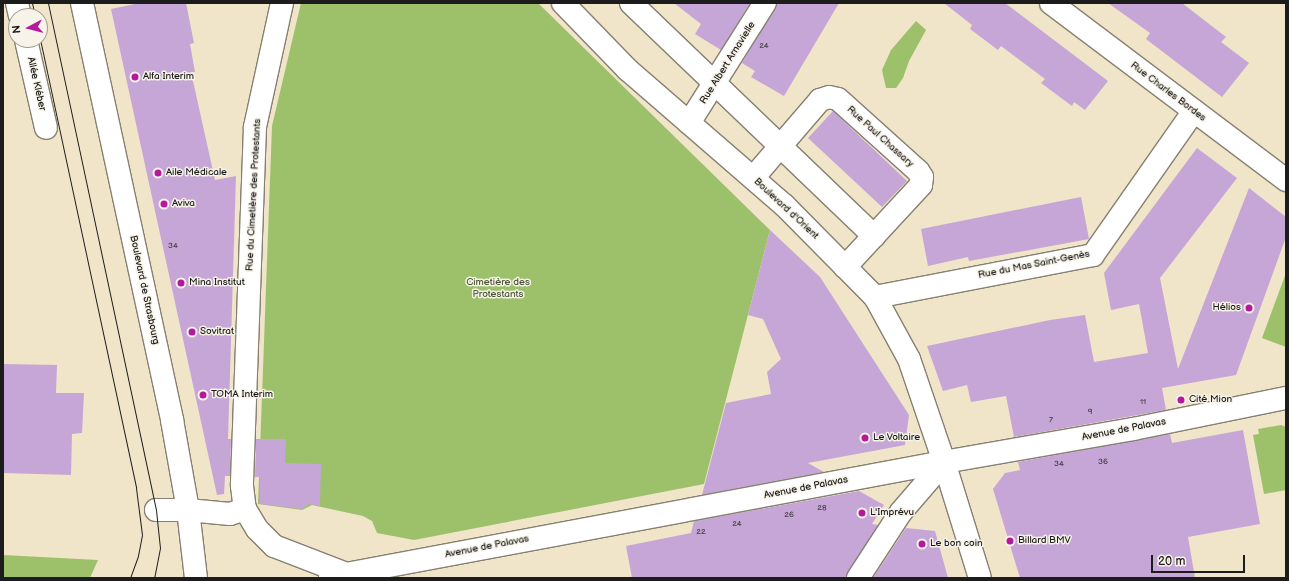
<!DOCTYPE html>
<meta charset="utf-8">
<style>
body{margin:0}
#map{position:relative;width:1289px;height:581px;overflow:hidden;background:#f0e4c9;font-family:"Balsamiq Sans",sans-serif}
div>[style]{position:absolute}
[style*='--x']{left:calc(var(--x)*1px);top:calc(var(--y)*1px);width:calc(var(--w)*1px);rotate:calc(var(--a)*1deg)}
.green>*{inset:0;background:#9dc06a}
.building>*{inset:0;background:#c6a6d6}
.roads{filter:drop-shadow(1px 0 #868072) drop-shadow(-1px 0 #868072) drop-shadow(0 1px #868072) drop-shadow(0 -1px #868072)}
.minor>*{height:22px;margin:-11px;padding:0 11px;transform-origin:11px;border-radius:11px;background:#fff}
.major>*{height:22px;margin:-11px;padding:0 11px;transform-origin:11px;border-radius:11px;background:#fff}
.tram>*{height:1px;margin:-0.5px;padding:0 0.5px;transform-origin:0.5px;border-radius:0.5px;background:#1c1c1c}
.dots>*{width:11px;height:11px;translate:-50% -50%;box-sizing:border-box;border:2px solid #f7f3e8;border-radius:50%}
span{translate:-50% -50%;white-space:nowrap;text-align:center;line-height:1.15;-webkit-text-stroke:3px #f7f3e8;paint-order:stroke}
.number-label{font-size:8px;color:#463e4a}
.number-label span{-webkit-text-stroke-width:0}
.street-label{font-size:10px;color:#1c1c1c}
.poi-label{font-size:10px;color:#1c1c1c}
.left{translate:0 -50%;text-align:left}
.right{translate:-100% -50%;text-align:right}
.park-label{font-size:10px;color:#495537}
.frame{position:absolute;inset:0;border:4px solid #1c1c1c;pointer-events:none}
.north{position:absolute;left:8px;top:8px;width:40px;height:40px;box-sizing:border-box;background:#f7f3e8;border:1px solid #9f9d96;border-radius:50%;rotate:263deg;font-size:11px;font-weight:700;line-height:16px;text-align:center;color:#1c1c1c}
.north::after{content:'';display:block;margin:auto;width:14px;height:18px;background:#b5179e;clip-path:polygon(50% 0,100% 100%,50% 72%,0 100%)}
.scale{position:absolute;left:1151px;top:555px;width:94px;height:18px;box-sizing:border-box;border:2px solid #1c1c1c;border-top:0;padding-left:5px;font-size:12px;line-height:14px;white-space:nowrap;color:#1c1c1c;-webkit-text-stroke:3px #f7f3e8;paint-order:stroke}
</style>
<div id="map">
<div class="green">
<div style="clip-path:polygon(301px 3px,538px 3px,770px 230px,704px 484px,414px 540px,377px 533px,372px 521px,363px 516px,312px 505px,302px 510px,258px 504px,272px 126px)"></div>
<div style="clip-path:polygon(916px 21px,926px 30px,909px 61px,903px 78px,896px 88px,886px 88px,882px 70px,891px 50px)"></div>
<div style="clip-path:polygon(1286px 273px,1286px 347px,1262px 338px)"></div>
<div style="clip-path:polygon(1281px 425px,1286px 427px,1286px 490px,1264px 494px,1253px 435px,1259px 434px,1258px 429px)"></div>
<div style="clip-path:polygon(3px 555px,98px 560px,90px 578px,3px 578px)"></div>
</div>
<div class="building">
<div style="clip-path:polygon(140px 3px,186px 3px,194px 43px,190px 44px,195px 72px,191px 72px,215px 180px,236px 176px,228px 439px,231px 439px,230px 476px,225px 476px,224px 494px,217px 495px,111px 9px)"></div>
<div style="clip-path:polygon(674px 3px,750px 3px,721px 50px,695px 34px,701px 24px)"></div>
<div style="clip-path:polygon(777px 3px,839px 3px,784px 96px,751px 77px,755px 71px,742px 63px)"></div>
<div style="clip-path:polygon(944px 3px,1005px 3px,1108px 81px,1085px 110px,1074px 102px,1072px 106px,1041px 83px,1045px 79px,1001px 46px,998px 50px,970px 29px,972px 25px)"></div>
<div style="clip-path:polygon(1108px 3px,1182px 3px,1226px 37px,1221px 42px,1249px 63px,1222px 97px,1146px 39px,1150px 33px)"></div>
<div style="clip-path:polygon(833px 111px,907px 181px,882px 207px,808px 138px)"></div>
<div style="clip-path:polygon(1197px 148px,1237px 178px,1160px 278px,1178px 369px,1249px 188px,1286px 217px,1286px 237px,1236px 375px,1162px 388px,1166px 410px,1014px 437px,1006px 396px,971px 402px,967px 385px,943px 391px,927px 346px,1050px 320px,1085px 315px,1094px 362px,1148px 353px,1139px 304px,1111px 310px,1104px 273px)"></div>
<div style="clip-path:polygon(1081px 197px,1089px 239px,969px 261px,968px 257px,928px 266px,921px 229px)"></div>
<div style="clip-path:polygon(770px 230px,820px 277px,909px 415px,905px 445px,808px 463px,824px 472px,702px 495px,726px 403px,771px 394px,767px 372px,781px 359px,763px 319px,748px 315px)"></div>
<div style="clip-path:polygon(3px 364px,57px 365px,56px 393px,84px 393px,82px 433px,72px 434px,71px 475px,3px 473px)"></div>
<div style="clip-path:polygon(1243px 430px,1260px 524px,1188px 537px,1195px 578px,1020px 578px,993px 489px,1005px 473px,1020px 470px,1018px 462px,1170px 434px,1172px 443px)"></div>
<div style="clip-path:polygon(256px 439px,286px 439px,285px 463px,321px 464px,320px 506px,309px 504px,302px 509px,260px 504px,260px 477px,255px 477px)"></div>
<div style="clip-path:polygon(859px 491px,884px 505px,872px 524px,878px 525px,846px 578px,632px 578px,626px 546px,691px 533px,694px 521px)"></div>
<div style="clip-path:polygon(906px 528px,935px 531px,948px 578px,873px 578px)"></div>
</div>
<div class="roads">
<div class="minor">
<div style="--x:17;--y:3;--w:13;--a:77"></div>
<div style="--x:82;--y:3;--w:427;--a:77.8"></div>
<div style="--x:172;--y:420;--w:91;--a:79.9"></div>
<div style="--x:188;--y:510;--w:68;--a:83.3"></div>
<div style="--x:282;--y:3;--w:127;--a:102.3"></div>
<div style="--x:255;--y:127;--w:359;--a:92.1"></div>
<div style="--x:242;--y:486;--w:23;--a:83"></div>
<div style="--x:245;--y:509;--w:23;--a:59"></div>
<div style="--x:257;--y:529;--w:24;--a:45"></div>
<div style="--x:274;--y:546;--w:75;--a:21.1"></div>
<div style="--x:631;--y:3;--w:337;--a:43.8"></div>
<div style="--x:1051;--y:3;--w:294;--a:37"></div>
<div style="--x:26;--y:40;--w:90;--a:77.2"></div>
<div style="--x:689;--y:123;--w:142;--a:-57.7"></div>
<div style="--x:753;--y:178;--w:103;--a:-49.3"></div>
<div style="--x:820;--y:100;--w:9;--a:-18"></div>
<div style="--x:829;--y:97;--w:9;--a:13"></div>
<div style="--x:838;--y:99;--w:108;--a:42"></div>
<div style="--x:918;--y:171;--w:7;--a:56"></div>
<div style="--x:922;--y:177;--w:8;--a:97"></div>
<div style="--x:921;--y:185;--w:112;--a:132.8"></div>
<div style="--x:875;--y:297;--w:222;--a:-10.9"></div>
<div style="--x:1093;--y:255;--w:176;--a:-55"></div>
<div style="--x:156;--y:510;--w:32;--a:0"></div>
<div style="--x:188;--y:510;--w:42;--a:5.4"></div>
<div style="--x:230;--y:514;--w:16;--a:-18"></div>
<div style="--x:330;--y:577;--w:625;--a:-10.61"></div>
<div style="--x:858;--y:578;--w:79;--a:-56.9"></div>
<div style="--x:901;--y:512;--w:66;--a:-49.3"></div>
</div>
<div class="major">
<div style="--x:563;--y:3;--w:93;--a:45.9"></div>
<div style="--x:628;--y:70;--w:206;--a:40.9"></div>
<div style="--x:784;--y:205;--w:129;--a:45.3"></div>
<div style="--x:875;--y:297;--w:71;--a:61.3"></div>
<div style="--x:909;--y:359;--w:109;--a:71.2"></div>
<div style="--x:944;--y:462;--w:121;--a:72.8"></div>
<div style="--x:944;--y:462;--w:192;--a:-9.9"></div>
<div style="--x:1133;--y:429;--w:156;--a:-11.5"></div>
</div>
</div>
<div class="tram">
<div style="--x:32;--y:3;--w:13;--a:77"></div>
<div style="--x:48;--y:3;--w:518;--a:77.97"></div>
<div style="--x:156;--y:510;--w:38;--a:84"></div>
<div style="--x:160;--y:548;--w:31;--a:101"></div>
<div style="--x:40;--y:39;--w:459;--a:77.9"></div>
<div style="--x:136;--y:488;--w:47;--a:82.7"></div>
<div style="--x:142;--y:535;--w:21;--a:101"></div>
<div style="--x:138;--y:556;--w:23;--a:110"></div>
</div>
<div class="dots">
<div style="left:135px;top:77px;background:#b5179e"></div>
<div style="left:158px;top:173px;background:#b5179e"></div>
<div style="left:164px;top:204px;background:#b5179e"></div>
<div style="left:181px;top:283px;background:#b5179e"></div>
<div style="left:1249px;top:308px;background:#b5179e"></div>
<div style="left:192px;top:332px;background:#b5179e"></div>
<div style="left:203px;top:395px;background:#b5179e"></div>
<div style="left:1181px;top:400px;background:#b5179e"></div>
<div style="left:865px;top:438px;background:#b5179e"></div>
<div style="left:862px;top:513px;background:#b5179e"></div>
<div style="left:1010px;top:541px;background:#b5179e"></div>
<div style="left:922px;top:544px;background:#b5179e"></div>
</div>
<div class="number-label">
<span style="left:764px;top:46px">24</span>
<span style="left:173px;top:246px">34</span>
<span style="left:1143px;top:402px">11</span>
<span style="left:1090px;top:412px">9</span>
<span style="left:1051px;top:420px">7</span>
<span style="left:1103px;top:462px">36</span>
<span style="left:1059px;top:464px">34</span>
<span style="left:822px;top:508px">28</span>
<span style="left:789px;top:515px">26</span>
<span style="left:737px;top:524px">24</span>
<span style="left:701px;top:532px">22</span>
</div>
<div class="street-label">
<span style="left:728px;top:63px;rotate:-58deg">Rue Albert Arnavielle</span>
<span style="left:36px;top:84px;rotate:77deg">Allée Kléber</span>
<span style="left:1168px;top:92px;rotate:37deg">Rue Charles Bordes</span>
<span style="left:880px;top:137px;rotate:42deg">Rue Paul Chassary</span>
<span style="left:254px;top:195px;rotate:-87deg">Rue du Cimetière des Protestants</span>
<span style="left:786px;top:209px;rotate:43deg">Boulevard d'Orient</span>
<span style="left:1034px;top:265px;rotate:-11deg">Rue du Mas Saint-Genès</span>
<span style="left:144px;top:290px;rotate:78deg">Boulevard de Strasbourg</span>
<span style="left:1124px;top:430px;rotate:-11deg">Avenue de Palavas</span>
<span style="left:806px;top:488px;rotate:-11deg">Avenue de Palavas</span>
<span style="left:487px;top:547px;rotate:-11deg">Avenue de Palavas</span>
</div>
<div class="poi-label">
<span class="left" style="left:143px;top:77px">Alfa Interim</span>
<span class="left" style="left:166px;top:173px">Aile Médicale</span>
<span class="left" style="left:172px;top:204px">Aviva</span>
<span class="left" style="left:189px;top:283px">Mina Institut</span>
<span class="right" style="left:1241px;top:308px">Hélios</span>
<span class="left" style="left:200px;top:332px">Sovitrat</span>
<span class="left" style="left:211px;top:395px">TOMA Interim</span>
<span class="left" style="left:1189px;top:400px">Cité Mion</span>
<span class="left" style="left:873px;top:438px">Le Voltaire</span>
<span class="left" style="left:870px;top:513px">L'Imprévu</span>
<span class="left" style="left:1018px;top:541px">Billard BMV</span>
<span class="left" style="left:930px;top:544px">Le bon coin</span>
</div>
<div class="park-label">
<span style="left:498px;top:288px">Cimetière des<br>Protestants</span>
</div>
<div class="frame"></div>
<div class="north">N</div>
<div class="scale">20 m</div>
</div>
